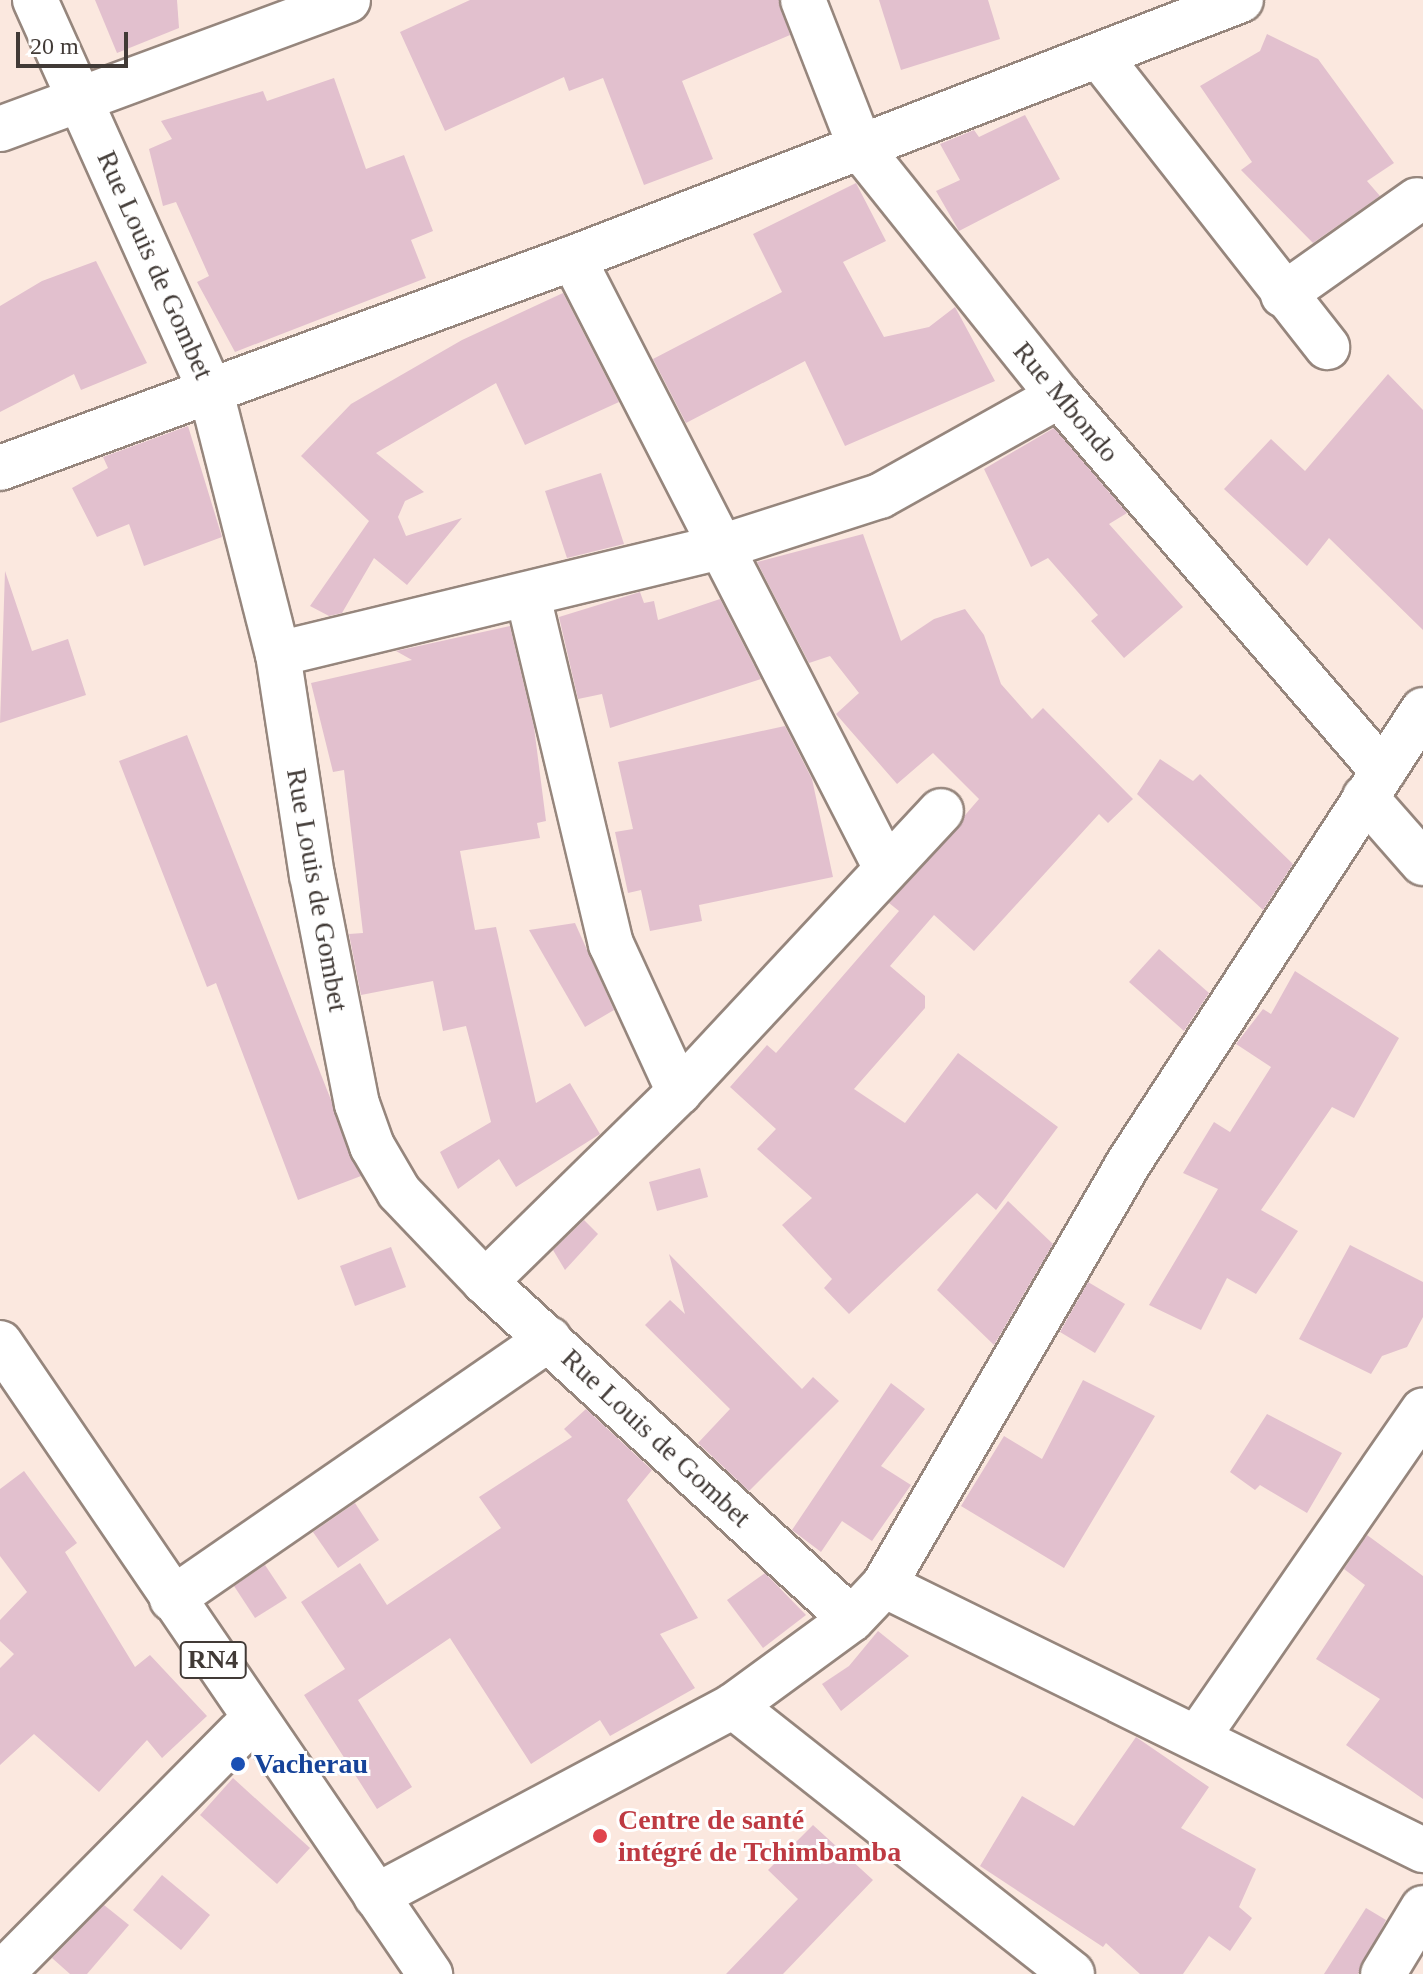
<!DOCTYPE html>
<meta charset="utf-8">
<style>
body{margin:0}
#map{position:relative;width:1423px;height:1974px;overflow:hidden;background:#fbe8df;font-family:Georgia,serif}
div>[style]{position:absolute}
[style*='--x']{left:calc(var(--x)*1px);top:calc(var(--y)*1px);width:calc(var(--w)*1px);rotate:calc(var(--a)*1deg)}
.building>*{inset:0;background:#e2c0ce}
.roads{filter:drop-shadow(2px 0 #96867d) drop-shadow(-2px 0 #96867d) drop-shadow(0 2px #96867d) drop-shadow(0 -2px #96867d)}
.minor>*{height:44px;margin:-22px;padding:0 22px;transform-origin:22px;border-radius:22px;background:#fff}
.highway>*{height:44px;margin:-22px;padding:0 22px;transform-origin:22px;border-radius:22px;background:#fff}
.dots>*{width:22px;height:22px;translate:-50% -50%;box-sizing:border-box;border:4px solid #fff;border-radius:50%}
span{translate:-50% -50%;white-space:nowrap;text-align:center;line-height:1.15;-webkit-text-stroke:6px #fff;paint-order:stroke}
.shield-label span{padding:2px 6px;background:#fff;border:2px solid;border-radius:6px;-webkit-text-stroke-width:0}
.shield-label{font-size:26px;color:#413a36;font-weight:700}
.street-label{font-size:28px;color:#413a36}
.transit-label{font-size:28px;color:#164399;font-weight:700}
.left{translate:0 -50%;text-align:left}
.health-label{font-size:28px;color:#be3a42;font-weight:700}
.scale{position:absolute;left:16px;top:32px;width:112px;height:36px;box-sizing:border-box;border:4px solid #413a36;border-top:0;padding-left:10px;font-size:24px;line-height:28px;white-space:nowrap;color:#413a36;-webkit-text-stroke:6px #fff;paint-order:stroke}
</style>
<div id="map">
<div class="building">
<div style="clip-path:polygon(95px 0,177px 0,179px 28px,117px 53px)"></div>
<div style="clip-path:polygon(470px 0,779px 0,790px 35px,682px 81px,713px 159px,644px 185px,603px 78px,569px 91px,564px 77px,445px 131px,400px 32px)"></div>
<div style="clip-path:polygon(879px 0,988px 0,1000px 39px,901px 70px)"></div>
<div style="clip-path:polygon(1267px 34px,1318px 59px,1394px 163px,1367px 181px,1380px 196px,1313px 243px,1241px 170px,1252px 162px,1200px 86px,1260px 51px)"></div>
<div style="clip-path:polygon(334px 78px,366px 169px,404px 155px,433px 231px,411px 240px,426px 278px,235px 352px,197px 282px,209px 276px,176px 202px,163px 206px,149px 149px,172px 139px,161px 121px,263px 91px,267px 101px)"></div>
<div style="clip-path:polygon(1025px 115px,1060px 179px,959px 231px,936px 191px,960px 180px,940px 144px,974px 130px,979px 137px)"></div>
<div style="clip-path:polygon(856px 183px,886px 241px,843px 262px,884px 337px,929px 327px,955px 307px,995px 381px,845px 446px,805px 361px,686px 423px,653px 359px,782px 292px,753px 234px)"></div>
<div style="clip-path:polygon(96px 261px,147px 363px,81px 390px,74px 374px,0 412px,0 306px,42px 281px)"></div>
<div style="clip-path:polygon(563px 293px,619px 402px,525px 445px,496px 383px,376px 453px,424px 492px,405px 501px,398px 517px,406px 536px,462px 518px,407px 585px,374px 558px,342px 613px,329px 616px,310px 606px,369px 521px,301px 456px,351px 404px,462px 340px)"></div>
<div style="clip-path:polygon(1388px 374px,1423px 410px,1423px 630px,1329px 538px,1307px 566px,1224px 489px,1271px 439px,1305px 471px)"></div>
<div style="clip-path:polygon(188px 426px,222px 537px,144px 566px,129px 524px,97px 537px,72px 488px,108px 468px,103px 457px)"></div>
<div style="clip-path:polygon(1054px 428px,1127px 513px,1109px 524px,1183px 607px,1124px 658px,1091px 621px,1098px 615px,1048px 558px,1031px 567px,984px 469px)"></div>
<div style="clip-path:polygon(601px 473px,624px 544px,567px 558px,545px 491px)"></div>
<div style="clip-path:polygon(863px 534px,901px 641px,934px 619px,965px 609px,984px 635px,1001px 684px,1032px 719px,1043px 708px,1133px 799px,1108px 823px,1099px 814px,974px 951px,934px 915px,890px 966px,925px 996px,925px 1008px,854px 1089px,905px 1123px,958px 1053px,1058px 1127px,996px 1210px,977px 1193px,849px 1314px,824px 1288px,832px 1279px,782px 1225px,812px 1198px,757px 1149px,776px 1129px,730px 1087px,767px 1045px,776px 1053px,899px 911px,889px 903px,979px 799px,933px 753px,897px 784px,836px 714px,859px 693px,830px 656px,809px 663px,757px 562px)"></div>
<div style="clip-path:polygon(5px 571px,32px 651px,68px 639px,86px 695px,0 723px)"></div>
<div style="clip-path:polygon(640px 592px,644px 603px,654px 601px,658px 620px,720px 599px,761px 679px,610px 728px,602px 694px,578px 699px,559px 617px)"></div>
<div style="clip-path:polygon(510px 626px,534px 727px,546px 821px,537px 823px,540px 838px,460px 851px,475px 930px,496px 927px,536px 1103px,570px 1083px,600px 1134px,516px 1187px,499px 1159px,458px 1189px,440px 1152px,491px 1122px,466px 1026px,443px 1031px,433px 981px,361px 995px,349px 934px,363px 933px,344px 770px,333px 772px,311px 683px,412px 660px,396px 651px)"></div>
<div style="clip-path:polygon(785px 726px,812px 779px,833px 877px,699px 905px,702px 921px,650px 931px,641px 890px,628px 893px,615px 832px,633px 829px,618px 762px)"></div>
<div style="clip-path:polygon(187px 735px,361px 1176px,298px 1200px,216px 983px,207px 987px,119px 761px)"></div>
<div style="clip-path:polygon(1160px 759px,1193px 781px,1200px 774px,1293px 864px,1263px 910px,1137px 794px)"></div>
<div style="clip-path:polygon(575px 923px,614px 1010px,585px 1027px,529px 930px)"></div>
<div style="clip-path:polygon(1159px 949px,1209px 993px,1184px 1031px,1129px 982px)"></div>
<div style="clip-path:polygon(1295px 971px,1399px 1038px,1354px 1118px,1332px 1107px,1261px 1210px,1298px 1231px,1256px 1294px,1227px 1278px,1201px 1330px,1149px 1305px,1218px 1189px,1183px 1173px,1214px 1122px,1230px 1132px,1271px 1067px,1236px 1044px,1263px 1009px,1271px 1014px)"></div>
<div style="clip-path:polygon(700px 1168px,708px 1197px,657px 1211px,649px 1182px)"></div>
<div style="clip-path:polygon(1008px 1201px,1053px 1244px,994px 1345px,937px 1290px)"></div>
<div style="clip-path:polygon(584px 1220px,598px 1234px,565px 1270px,553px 1250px)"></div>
<div style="clip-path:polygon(1350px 1245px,1423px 1282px,1423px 1317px,1407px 1347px,1382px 1356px,1371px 1374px,1299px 1339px)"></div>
<div style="clip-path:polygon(391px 1247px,406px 1287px,355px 1306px,340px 1266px)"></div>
<div style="clip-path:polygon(669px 1254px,802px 1389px,813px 1377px,839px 1401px,749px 1491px,698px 1443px,730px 1409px,645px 1325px,670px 1300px,685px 1314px)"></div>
<div style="clip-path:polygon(1088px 1282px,1125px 1304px,1095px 1353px,1060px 1332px)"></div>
<div style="clip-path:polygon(1083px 1380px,1155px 1416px,1064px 1568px,961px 1506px,1004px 1436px,1042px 1459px)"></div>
<div style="clip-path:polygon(891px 1383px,925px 1409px,881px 1466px,911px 1485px,872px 1541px,842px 1521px,821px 1552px,792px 1530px)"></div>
<div style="clip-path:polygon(586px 1409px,652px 1470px,627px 1500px,698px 1618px,660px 1634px,695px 1688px,610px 1736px,600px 1720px,531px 1764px,450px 1638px,358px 1700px,412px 1787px,377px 1809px,304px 1695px,345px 1669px,301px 1602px,360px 1563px,387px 1605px,501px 1528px,479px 1497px,572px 1437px,564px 1429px)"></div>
<div style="clip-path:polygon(1267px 1414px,1342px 1453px,1307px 1513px,1260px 1485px,1255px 1490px,1230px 1472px)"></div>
<div style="clip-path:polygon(24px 1471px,77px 1543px,65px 1552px,135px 1667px,150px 1655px,207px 1716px,162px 1758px,147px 1740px,99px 1792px,34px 1734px,0 1765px,0 1668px,14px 1654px,0 1641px,0 1620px,27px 1592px,0 1556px,0 1489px)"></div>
<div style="clip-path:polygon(355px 1503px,379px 1540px,338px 1568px,313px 1532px)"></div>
<div style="clip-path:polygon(1367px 1535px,1423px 1576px,1423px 1799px,1346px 1745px,1380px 1699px,1316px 1659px,1365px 1585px,1344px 1569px)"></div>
<div style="clip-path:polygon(265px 1565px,287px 1598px,255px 1618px,234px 1586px)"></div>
<div style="clip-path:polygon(765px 1573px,806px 1615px,763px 1648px,727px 1600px)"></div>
<div style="clip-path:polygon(878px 1631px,909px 1656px,841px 1711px,822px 1684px,849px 1666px)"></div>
<div style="clip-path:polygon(1136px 1737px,1209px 1787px,1181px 1828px,1256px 1869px,1239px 1907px,1252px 1918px,1230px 1951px,1209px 1936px,1183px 1974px,1140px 1974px,1106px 1943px,1103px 1947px,980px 1866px,1022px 1796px,1074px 1826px)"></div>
<div style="clip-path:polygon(233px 1778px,310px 1848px,277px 1884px,200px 1815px)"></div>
<div style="clip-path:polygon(813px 1825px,873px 1880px,783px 1974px,726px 1974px,798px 1899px,768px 1870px)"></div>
<div style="clip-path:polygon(162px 1875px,210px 1915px,181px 1950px,133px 1910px)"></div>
<div style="clip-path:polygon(104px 1905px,129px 1925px,87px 1974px,70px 1974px,52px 1958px)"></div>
<div style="clip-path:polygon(1366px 1908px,1386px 1920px,1358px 1974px,1324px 1974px)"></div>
</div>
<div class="roads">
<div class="minor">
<div style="--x:35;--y:0;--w:430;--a:65.8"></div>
<div style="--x:211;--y:392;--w:270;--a:75.7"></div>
<div style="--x:278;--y:654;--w:224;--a:81.3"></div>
<div style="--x:312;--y:875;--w:233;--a:78.9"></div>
<div style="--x:357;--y:1104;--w:45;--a:70.3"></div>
<div style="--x:372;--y:1146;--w:53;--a:59.6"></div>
<div style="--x:399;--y:1192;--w:124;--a:46.3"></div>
<div style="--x:485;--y:1282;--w:498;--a:42.6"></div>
<div style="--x:803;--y:0;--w:160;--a:68.7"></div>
<div style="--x:861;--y:149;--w:317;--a:51.3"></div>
<div style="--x:1059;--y:396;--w:496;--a:49.2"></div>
<div style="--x:1099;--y:56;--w:370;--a:51.9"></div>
<div style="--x:0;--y:129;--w:371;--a:-20.3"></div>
<div style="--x:573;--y:258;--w:686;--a:62.84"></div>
<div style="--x:1283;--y:295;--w:164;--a:-35.3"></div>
<div style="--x:0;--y:468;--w:610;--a:-20.13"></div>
<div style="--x:573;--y:258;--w:716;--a:-21.12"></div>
<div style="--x:528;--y:596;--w:358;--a:76.6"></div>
<div style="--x:611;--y:944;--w:163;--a:65.3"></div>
<div style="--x:278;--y:654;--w:459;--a:-13.6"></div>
<div style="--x:724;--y:546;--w:164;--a:-17.8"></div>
<div style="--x:880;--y:496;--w:205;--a:-29.2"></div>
<div style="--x:1365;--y:797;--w:88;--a:48.7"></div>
<div style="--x:485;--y:1282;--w:272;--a:-44.4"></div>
<div style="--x:679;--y:1092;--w:384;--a:-47"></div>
<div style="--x:884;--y:1585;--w:601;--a:26.18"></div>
<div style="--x:172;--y:1599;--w:458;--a:-34.6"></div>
<div style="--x:733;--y:1706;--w:432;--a:38.3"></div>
<div style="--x:1197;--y:1738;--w:398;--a:-55.4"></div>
<div style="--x:376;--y:1896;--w:404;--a:-28"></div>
<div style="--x:733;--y:1706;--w:147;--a:-36.2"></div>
<div style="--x:852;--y:1619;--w:47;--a:-46.7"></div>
<div style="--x:884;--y:1585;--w:483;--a:-59.9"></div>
<div style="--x:1126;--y:1167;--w:545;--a:-56.98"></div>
<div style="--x:1;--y:1974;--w:359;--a:-45.3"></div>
<div style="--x:1383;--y:1974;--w:77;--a:-58.8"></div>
</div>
<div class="highway">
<div style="--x:0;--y:1343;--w:764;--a:55.73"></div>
</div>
</div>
<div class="dots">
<div style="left:238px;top:1764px;background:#1a4fb4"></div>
<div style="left:600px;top:1836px;background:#e0444e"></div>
</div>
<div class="shield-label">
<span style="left:213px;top:1660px">RN4</span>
</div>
<div class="street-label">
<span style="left:155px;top:265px;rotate:66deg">Rue Louis de Gombet</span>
<span style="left:1066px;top:402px;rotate:50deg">Rue Mbondo</span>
<span style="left:317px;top:890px;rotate:80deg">Rue Louis de Gombet</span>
<span style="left:656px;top:1438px;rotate:43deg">Rue Louis de Gombet</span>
</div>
<div class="transit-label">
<span class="left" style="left:254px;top:1764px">Vacherau</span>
</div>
<div class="health-label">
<span class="left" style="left:618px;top:1836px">Centre de santé<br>intégré de Tchimbamba</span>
</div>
<div class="scale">20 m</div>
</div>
